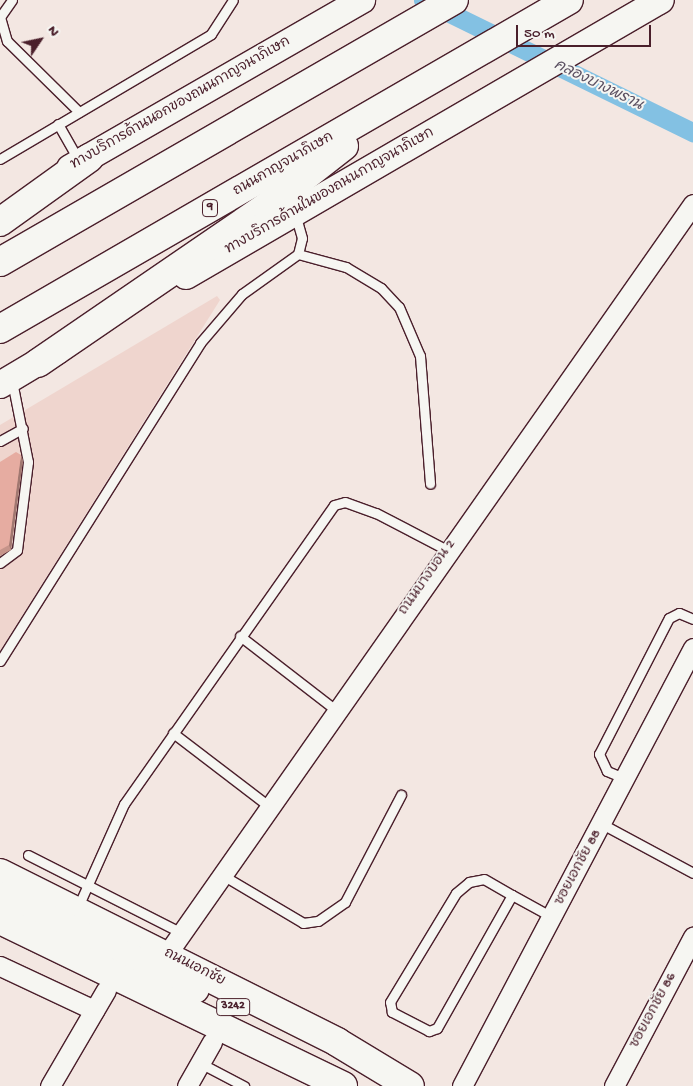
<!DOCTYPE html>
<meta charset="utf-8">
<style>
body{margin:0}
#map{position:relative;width:693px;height:1086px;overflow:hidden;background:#f3e7e2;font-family:"Gochi Hand","Playpen Sans Thai",sans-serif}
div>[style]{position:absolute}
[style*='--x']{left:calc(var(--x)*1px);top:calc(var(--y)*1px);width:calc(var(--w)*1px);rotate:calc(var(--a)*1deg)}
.built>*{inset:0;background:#efd5ce}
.canal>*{height:19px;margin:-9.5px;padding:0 9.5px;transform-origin:9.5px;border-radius:9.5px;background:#83c1e3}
.roads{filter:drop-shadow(1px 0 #4a1f2b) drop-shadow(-1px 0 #4a1f2b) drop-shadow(0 1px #4a1f2b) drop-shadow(0 -1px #4a1f2b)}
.lane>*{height:9px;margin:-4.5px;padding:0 4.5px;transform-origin:4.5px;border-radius:4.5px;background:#f6f6f2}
.street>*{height:19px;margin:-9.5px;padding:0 9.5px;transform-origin:9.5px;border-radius:9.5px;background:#f6f6f2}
.secondary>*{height:26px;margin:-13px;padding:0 13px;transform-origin:13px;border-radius:13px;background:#f6f6f2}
.primary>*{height:28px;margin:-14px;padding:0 14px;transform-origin:14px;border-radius:14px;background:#f6f6f2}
.highway>*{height:28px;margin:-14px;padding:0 14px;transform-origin:14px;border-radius:14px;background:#f6f6f2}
.wall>*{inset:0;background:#c6948a}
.shaded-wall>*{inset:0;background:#a17871}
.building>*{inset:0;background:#e6aca1}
span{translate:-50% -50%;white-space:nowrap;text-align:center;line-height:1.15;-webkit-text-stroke:4px #f6f6f2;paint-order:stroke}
.shield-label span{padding:1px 4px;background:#f6f6f2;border:1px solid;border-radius:4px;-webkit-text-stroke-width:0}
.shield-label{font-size:12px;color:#4a1f2b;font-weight:700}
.street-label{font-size:14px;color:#4a1f2b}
.water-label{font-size:15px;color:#5b5062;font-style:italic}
.north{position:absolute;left:15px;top:15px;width:50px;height:50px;-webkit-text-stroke:4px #f6f6f2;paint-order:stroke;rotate:56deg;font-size:14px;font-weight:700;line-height:20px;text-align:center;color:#4a1f2b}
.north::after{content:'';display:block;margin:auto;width:18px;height:22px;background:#4a1f2b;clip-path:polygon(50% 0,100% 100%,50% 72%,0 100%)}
.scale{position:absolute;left:516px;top:25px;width:135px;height:22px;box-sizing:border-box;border:2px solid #4a1f2b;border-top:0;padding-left:6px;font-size:15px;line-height:18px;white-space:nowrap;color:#4a1f2b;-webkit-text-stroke:4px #f6f6f2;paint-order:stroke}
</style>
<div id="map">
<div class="built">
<div style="clip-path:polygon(217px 296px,220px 300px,0 651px,0 425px)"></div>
</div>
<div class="canal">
<div style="--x:423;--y:0;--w:301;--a:26.1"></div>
</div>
<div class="roads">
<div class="lane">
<div style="--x:12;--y:0;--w:21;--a:125"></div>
<div style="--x:0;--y:17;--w:25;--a:74"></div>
<div style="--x:7;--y:41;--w:101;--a:44.6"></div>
<div style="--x:58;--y:124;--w:43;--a:60.4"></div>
<div style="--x:0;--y:159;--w:245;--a:-30.6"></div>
<div style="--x:211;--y:34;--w:40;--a:-57.1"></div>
<div style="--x:298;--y:254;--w:50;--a:15.2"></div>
<div style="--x:346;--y:267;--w:41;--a:31"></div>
<div style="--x:381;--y:288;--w:26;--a:47"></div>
<div style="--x:399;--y:307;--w:53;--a:66.8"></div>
<div style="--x:420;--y:356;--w:128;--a:85.5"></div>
<div style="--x:0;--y:441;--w:26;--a:-29"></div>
<div style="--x:0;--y:563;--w:21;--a:-37"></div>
<div style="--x:17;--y:550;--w:89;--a:-82.9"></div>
<div style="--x:28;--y:462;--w:83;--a:-101.2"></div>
<div style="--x:240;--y:636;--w:123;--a:37.7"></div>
<div style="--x:0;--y:661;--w:376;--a:-57.8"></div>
<div style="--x:200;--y:343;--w:65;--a:-49.4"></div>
<div style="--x:242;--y:294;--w:69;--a:-35.5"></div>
<div style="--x:298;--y:254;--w:16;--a:-76"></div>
<div style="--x:302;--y:238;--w:25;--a:-106"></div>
<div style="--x:173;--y:733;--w:123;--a:37.4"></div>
<div style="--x:626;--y:779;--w:21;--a:-157"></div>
<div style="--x:607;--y:771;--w:19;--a:-115"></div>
<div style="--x:599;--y:754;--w:153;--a:-62.8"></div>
<div style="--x:669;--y:618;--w:11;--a:-27"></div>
<div style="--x:679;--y:613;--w:15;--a:23"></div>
<div style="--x:602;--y:824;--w:103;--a:28.3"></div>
<div style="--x:28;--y:855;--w:173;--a:26.9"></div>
<div style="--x:224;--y:876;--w:92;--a:30.7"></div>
<div style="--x:303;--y:923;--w:15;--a:-8"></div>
<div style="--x:318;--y:921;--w:33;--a:-35"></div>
<div style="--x:345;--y:902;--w:121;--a:-62.4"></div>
<div style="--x:512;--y:895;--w:153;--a:119.4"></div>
<div style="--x:437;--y:1028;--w:9;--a:159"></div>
<div style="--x:429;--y:1031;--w:42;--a:-152.8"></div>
<div style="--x:392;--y:1012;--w:10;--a:-101"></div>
<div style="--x:390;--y:1002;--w:127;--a:-58.8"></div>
<div style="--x:456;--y:893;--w:17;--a:-40"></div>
<div style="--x:469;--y:882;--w:15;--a:-11"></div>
<div style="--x:484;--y:879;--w:32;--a:30"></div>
<div style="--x:512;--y:895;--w:46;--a:28.8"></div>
<div style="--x:77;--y:909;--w:115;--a:-65.9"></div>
<div style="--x:124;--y:804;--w:365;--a:-54.9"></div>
<div style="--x:334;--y:505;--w:11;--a:-15"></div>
<div style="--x:345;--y:502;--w:33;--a:20"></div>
<div style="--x:376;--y:513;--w:80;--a:27.5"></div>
<div style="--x:200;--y:1063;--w:50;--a:27.6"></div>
</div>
<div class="street">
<div style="--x:167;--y:954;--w:916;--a:-54.96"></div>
<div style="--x:0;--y:966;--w:104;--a:25.1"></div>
<div style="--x:50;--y:1086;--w:111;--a:-59.7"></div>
<div style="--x:187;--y:1086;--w:51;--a:-60.4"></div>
<div style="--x:462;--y:1086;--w:495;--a:-62.2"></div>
<div style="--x:614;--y:1086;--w:169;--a:-62.1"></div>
</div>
<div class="secondary">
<div style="--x:70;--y:168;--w:337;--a:-29.9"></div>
<div style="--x:186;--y:276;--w:549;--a:-30.16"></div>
<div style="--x:0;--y:385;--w:66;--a:-30.8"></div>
</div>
<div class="primary">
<div style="--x:0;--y:873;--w:377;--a:26.6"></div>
<div style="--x:337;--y:1042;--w:85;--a:31.1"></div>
<div style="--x:0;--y:896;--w:216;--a:25.5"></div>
<div style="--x:0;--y:920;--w:381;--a:25.8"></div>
</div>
<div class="highway">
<div style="--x:0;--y:222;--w:110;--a:-35.7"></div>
<div style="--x:0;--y:262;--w:524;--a:-29.99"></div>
<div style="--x:0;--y:329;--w:657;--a:-30.04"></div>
<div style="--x:38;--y:363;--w:276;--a:-34.4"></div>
<div style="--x:266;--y:207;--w:99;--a:-38"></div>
</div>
</div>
<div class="wall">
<div style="clip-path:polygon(23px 460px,11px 550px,0 556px,0 462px)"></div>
</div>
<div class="shaded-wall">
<div style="clip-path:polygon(21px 455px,23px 460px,11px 550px,9px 545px)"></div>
</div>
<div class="building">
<div style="clip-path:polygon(16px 452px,21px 455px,9px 545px,0 550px,0 462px)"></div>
</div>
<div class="shield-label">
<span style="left:210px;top:208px">9</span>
<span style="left:233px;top:1007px">3242</span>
</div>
<div class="street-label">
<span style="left:181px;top:104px;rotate:-30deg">ทางบริการด้านนอกของถนนกาญจนาภิเษก</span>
<span style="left:284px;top:165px;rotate:-30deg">ถนนกาญจนาภิเษก</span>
<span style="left:330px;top:192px;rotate:-30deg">ทางบริการด้านในของถนนกาญจนาภิเษก</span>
<span style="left:428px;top:578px;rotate:-55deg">ถนนบางบอน 2</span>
<span style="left:579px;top:868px;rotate:-62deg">ซอยเอกชัย 88</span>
<span style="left:194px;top:968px;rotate:27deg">ถนนเอกชัย</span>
<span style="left:654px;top:1011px;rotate:-62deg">ซอยเอกชัย 86</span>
</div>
<div class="water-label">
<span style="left:598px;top:86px;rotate:26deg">คลองบางพราน</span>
</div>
<div class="north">N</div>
<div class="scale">50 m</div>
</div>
